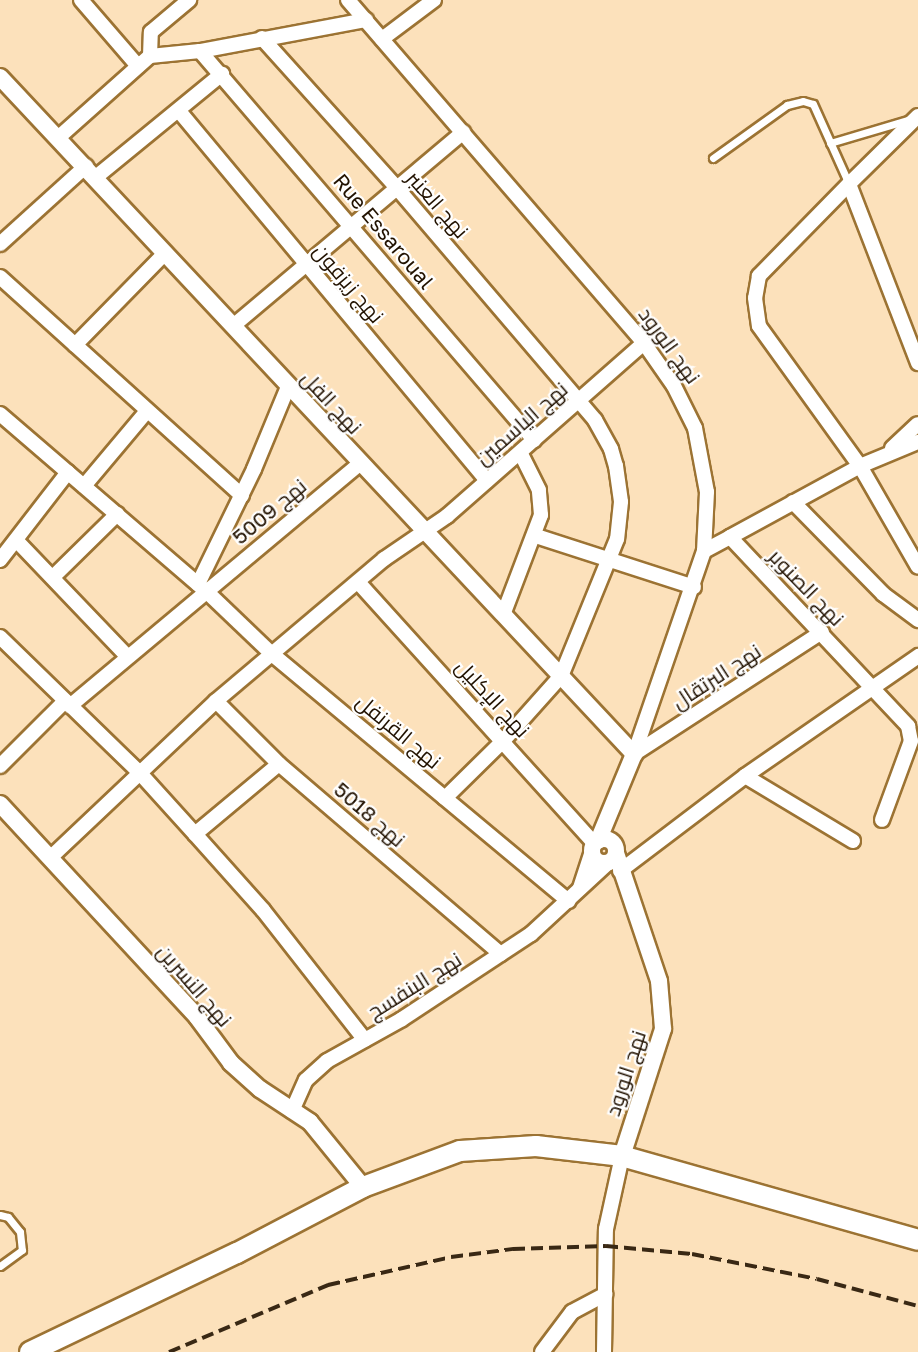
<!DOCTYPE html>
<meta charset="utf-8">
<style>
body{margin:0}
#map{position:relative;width:918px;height:1352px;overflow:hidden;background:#fce1bb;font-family:"Golos Text",Cairo,sans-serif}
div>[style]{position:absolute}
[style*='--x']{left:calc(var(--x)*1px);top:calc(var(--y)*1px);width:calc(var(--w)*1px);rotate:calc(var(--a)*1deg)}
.roads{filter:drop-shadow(2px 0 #9c7333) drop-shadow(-2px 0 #9c7333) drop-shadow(0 2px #9c7333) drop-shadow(0 -2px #9c7333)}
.service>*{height:7px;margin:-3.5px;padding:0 3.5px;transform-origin:3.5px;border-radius:3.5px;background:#fff}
.minor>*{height:14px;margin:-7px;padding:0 7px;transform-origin:7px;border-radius:7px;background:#fff}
.tertiary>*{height:16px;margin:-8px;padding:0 8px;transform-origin:8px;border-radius:8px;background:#fff}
.tertiary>.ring{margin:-8px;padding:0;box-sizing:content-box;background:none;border:16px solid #fff;border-radius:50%}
.secondary>*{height:20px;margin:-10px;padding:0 10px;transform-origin:10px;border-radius:10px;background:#fff}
.rail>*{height:4px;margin-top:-2px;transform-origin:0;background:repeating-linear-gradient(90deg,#392814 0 12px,transparent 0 18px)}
span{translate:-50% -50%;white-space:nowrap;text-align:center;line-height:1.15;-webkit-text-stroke:4.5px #fff;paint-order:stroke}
.street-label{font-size:21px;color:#221200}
</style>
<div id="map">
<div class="roads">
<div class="service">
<div style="--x:830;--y:143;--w:84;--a:-16.5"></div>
<div style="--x:713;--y:158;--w:91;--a:-35.6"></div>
<div style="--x:787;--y:105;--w:16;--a:-14"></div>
<div style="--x:803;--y:101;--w:10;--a:17"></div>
<div style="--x:813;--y:104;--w:88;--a:65.8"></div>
<div style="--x:0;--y:1215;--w:8;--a:14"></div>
<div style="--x:8;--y:1217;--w:19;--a:51"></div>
<div style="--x:20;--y:1232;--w:18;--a:84"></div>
<div style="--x:22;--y:1250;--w:27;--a:144"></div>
</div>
<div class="minor">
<div style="--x:81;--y:0;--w:87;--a:49.2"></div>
<div style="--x:348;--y:0;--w:453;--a:49.2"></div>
<div style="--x:644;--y:343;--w:52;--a:55.1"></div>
<div style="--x:674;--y:386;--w:47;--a:63.4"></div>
<div style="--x:695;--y:428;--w:65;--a:79.4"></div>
<div style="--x:707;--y:492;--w:59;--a:92.9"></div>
<div style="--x:704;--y:551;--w:215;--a:109"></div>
<div style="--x:262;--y:38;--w:202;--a:48"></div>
<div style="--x:397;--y:188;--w:305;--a:49.5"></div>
<div style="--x:595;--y:420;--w:33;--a:61"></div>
<div style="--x:611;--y:449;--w:18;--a:74"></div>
<div style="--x:616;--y:466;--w:36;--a:82"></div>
<div style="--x:621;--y:502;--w:37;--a:96"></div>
<div style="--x:617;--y:539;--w:148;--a:112.2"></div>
<div style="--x:561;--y:676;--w:86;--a:131.7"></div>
<div style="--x:504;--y:740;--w:83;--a:135.5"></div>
<div style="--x:382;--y:39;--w:65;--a:-36.9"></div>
<div style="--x:200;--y:51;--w:513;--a:49.35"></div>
<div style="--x:150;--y:56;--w:24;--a:-88"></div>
<div style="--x:151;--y:32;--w:50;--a:-40.1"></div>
<div style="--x:179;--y:111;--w:481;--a:50.2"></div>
<div style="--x:918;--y:116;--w:97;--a:135.4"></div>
<div style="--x:849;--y:184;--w:192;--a:68.9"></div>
<div style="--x:59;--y:137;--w:122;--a:-41.7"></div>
<div style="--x:150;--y:56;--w:50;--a:-5.7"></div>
<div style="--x:200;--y:51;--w:169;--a:-10.6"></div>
<div style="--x:96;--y:177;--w:163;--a:-39.3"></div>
<div style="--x:849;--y:184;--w:129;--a:134.4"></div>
<div style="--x:759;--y:276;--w:22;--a:100"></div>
<div style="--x:755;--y:298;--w:28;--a:82"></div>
<div style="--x:759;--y:326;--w:173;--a:54.2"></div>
<div style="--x:860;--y:466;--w:116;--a:60.1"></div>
<div style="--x:0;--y:244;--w:116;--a:-42.2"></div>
<div style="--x:0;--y:277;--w:326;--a:42.1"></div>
<div style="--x:233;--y:326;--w:301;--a:-40.1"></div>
<div style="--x:75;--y:345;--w:129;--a:-45.6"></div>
<div style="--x:0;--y:414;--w:272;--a:40.7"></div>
<div style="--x:206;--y:591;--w:91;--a:43.7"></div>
<div style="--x:272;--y:654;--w:386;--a:39.8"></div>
<div style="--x:892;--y:448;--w:35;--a:-43"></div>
<div style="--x:84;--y:486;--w:98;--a:-50"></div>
<div style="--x:793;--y:502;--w:129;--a:45.6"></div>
<div style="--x:883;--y:594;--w:44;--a:36.6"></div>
<div style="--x:536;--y:536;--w:166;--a:17.9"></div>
<div style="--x:730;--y:537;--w:148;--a:-28.6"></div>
<div style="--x:860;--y:466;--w:63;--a:-22.5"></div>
<div style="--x:17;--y:541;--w:159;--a:46.3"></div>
<div style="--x:704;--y:551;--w:30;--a:-28"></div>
<div style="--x:730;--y:537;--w:260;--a:46.7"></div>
<div style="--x:908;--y:726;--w:15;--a:79"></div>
<div style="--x:911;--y:741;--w:84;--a:110.2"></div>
<div style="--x:0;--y:560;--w:111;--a:-52.3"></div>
<div style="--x:53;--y:577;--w:90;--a:-44.5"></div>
<div style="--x:358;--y:582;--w:353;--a:47.9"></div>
<div style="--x:198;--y:584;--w:128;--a:-64"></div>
<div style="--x:254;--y:469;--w:89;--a:-67.5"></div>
<div style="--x:503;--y:615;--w:107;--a:-69.2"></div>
<div style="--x:541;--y:515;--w:25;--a:-95"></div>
<div style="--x:539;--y:490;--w:42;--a:-116.6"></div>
<div style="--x:0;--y:637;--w:192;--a:44.2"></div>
<div style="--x:138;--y:771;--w:85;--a:47.9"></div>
<div style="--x:195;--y:834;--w:102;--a:48.2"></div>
<div style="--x:263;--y:910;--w:165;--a:51.9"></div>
<div style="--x:216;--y:701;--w:89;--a:45"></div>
<div style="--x:279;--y:764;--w:292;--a:40.6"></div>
<div style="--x:70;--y:706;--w:377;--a:-39.9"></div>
<div style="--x:634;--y:754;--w:224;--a:-33"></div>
<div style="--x:0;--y:766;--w:92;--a:-45"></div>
<div style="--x:745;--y:776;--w:126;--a:31"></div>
<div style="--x:195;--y:834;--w:109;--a:-39.8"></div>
<div style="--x:50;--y:858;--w:228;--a:-43.4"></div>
<div style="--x:216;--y:701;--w:220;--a:-40.2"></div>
<div style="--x:384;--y:559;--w:76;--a:-34.3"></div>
<div style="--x:447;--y:516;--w:262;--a:-41.3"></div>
<div style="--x:620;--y:871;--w:157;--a:-37.2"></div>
<div style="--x:745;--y:776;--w:211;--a:-34.7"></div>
<div style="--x:580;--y:888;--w:39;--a:-72"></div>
<div style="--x:292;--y:1111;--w:34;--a:-66"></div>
<div style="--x:306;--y:1080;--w:28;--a:-42"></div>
<div style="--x:327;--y:1061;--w:86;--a:-29.2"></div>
<div style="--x:402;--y:1019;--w:154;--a:-33.4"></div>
<div style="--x:531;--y:934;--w:106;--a:-42.7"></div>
<div style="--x:542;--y:1352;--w:50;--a:-53.1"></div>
<div style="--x:572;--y:1312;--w:38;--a:-28"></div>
<div style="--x:604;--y:1352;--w:123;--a:-89.1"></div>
<div style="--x:606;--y:1229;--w:75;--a:-77.6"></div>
</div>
<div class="tertiary">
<div style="--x:0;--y:77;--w:928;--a:46.88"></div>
<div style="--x:634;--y:754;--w:94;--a:112.5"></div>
<div style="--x:0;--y:804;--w:290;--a:47.2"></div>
<div style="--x:197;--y:1017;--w:57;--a:53.5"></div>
<div style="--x:231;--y:1063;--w:39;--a:42"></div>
<div style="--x:260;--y:1089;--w:60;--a:33.4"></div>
<div style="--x:310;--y:1122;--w:84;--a:50.8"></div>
<div class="ring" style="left:592px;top:839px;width:8px;height:8px"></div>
<div style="--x:616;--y:853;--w:135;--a:71.4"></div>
<div style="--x:659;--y:981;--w:48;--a:85.2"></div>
<div style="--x:663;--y:1029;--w:133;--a:107.9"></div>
</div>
<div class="secondary">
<div style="--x:30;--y:1352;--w:229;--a:-25.6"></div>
<div style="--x:237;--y:1253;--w:142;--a:-27.6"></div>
<div style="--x:363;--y:1187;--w:103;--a:-20.4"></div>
<div style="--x:460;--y:1151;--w:76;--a:-3.8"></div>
<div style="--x:536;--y:1146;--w:87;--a:6.6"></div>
<div style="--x:622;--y:1156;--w:308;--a:15.8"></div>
</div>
</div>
<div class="rail">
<div style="--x:169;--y:1352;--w:173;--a:-22.8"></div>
<div style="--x:328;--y:1285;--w:126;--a:-12.8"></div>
<div style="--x:451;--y:1257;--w:63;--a:-7.4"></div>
<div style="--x:513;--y:1249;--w:93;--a:-1.8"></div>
<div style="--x:606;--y:1246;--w:86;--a:5.3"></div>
<div style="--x:692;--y:1254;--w:127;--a:11.3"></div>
<div style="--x:817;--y:1279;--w:105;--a:15"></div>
</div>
<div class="street-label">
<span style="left:438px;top:204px;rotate:49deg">نهج العنبر</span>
<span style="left:384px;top:231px;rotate:50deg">Rue Essaroual</span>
<span style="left:349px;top:283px;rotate:50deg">نهج زيزفون</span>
<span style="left:670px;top:345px;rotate:54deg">نهج الورود</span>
<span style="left:332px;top:402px;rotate:47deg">نهج الفل</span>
<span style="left:521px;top:423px;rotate:-41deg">نهج الياسمين</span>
<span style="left:269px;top:511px;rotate:-40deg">نهج 5009</span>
<span style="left:807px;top:587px;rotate:46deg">نهج الصنوبر</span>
<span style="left:716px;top:676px;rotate:-33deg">نهج البرتقال</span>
<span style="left:493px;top:698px;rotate:47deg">نهج الإكليل</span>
<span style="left:399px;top:731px;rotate:40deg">نهج القرنفل</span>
<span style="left:370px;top:814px;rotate:41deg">نهج 5018</span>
<span style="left:195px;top:985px;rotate:49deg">نهج النسرين</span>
<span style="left:414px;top:985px;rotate:-32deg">نهج البنفسج</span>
<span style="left:625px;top:1073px;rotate:-72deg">نهج الورود</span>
</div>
</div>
